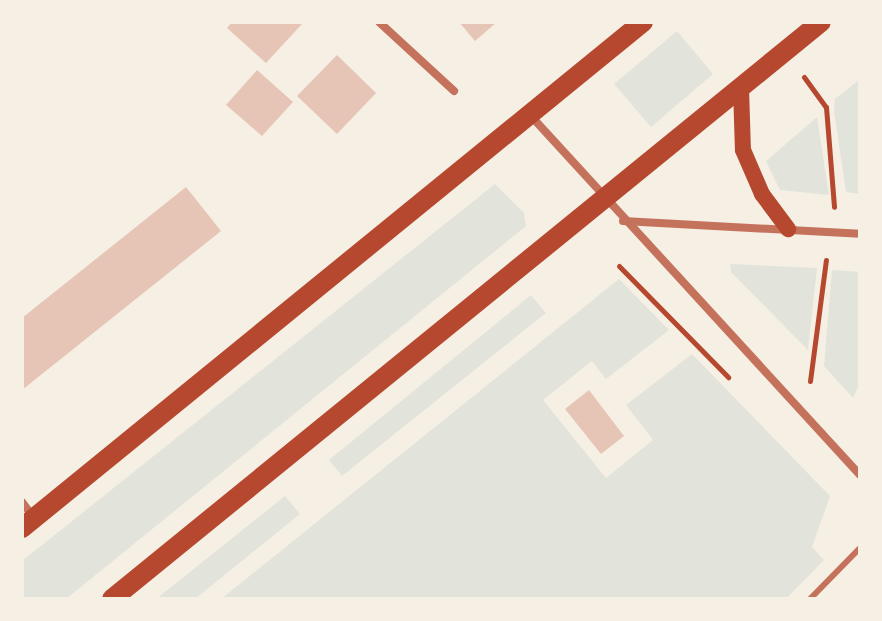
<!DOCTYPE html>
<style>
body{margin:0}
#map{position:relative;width:882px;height:621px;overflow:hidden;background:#f6efe4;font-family:Quicksand,sans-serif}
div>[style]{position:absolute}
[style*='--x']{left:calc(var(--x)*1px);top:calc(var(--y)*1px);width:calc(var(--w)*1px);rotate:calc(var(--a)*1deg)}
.green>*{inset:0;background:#e2e4dc}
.building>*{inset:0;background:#e6c5b7}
.path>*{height:5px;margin:-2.5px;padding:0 2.5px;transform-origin:2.5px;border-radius:2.5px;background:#b5482f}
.service>*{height:6px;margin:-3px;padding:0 3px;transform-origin:3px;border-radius:3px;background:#c5725c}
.minor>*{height:8px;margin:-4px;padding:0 4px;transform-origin:4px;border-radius:4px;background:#c5725c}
.secondary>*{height:16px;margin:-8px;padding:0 8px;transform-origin:8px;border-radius:8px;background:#b5482f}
.primary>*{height:20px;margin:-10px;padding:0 10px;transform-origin:10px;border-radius:10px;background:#b5482f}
span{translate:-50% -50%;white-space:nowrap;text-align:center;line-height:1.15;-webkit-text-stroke:8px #f6efe4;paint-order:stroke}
.frame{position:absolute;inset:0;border:24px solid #f6efe4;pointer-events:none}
</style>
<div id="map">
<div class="green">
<div style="clip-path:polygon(677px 31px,713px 74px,651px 127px,614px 84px)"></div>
<div style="clip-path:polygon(860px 79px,860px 194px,846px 192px,834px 111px,835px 99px)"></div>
<div style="clip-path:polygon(817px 117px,829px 195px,780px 190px,766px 161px)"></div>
<div style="clip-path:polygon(495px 184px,524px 213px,526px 226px,66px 599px,22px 599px,22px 561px)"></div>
<div style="clip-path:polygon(730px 264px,817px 268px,808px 350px,731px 272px)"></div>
<div style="clip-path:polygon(832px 270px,860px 272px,860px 383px,853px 398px,824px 366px)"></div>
<div style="clip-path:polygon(619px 279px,669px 330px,606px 379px,592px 361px,543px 400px,606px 478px,653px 440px,626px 405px,692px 354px,830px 496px,812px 547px,824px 560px,786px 599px,221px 599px)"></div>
<div style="clip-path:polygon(531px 295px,546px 313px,342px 476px,329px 460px)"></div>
<div style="clip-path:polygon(285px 496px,300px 514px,195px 599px,156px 599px)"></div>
</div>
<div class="building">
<div style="clip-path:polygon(232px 22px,300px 22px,302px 24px,266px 63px,227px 28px)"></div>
<div style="clip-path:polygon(459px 22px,497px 22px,475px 41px)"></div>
<div style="clip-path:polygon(337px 55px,376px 93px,337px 134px,297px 96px)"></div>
<div style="clip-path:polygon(257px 70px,293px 102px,262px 136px,226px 105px)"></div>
<div style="clip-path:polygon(186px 187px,221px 231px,22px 390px,22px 318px)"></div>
<div style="clip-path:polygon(589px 390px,624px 436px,601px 454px,565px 409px)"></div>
</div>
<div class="path">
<div style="--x:804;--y:77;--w:37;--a:54"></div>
<div style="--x:826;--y:107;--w:100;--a:85.4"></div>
<div style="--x:619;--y:266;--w:156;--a:45.5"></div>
<div style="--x:810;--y:381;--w:122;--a:-82.5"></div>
</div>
<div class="service">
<div style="--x:810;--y:599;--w:71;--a:-45.6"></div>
</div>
<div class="minor">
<div style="--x:379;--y:22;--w:102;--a:42.6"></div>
<div style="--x:531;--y:116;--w:487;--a:47.5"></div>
<div style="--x:623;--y:221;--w:237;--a:3.1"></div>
<div style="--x:22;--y:502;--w:20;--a:53"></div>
</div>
<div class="secondary">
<div style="--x:741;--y:88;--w:62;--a:88.2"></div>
<div style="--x:743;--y:150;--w:48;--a:66.6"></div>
<div style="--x:762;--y:194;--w:44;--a:53.4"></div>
</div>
<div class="primary">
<div style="--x:22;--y:528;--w:801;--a:-39.17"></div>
<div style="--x:112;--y:599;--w:914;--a:-39.14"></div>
</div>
<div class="frame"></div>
</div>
